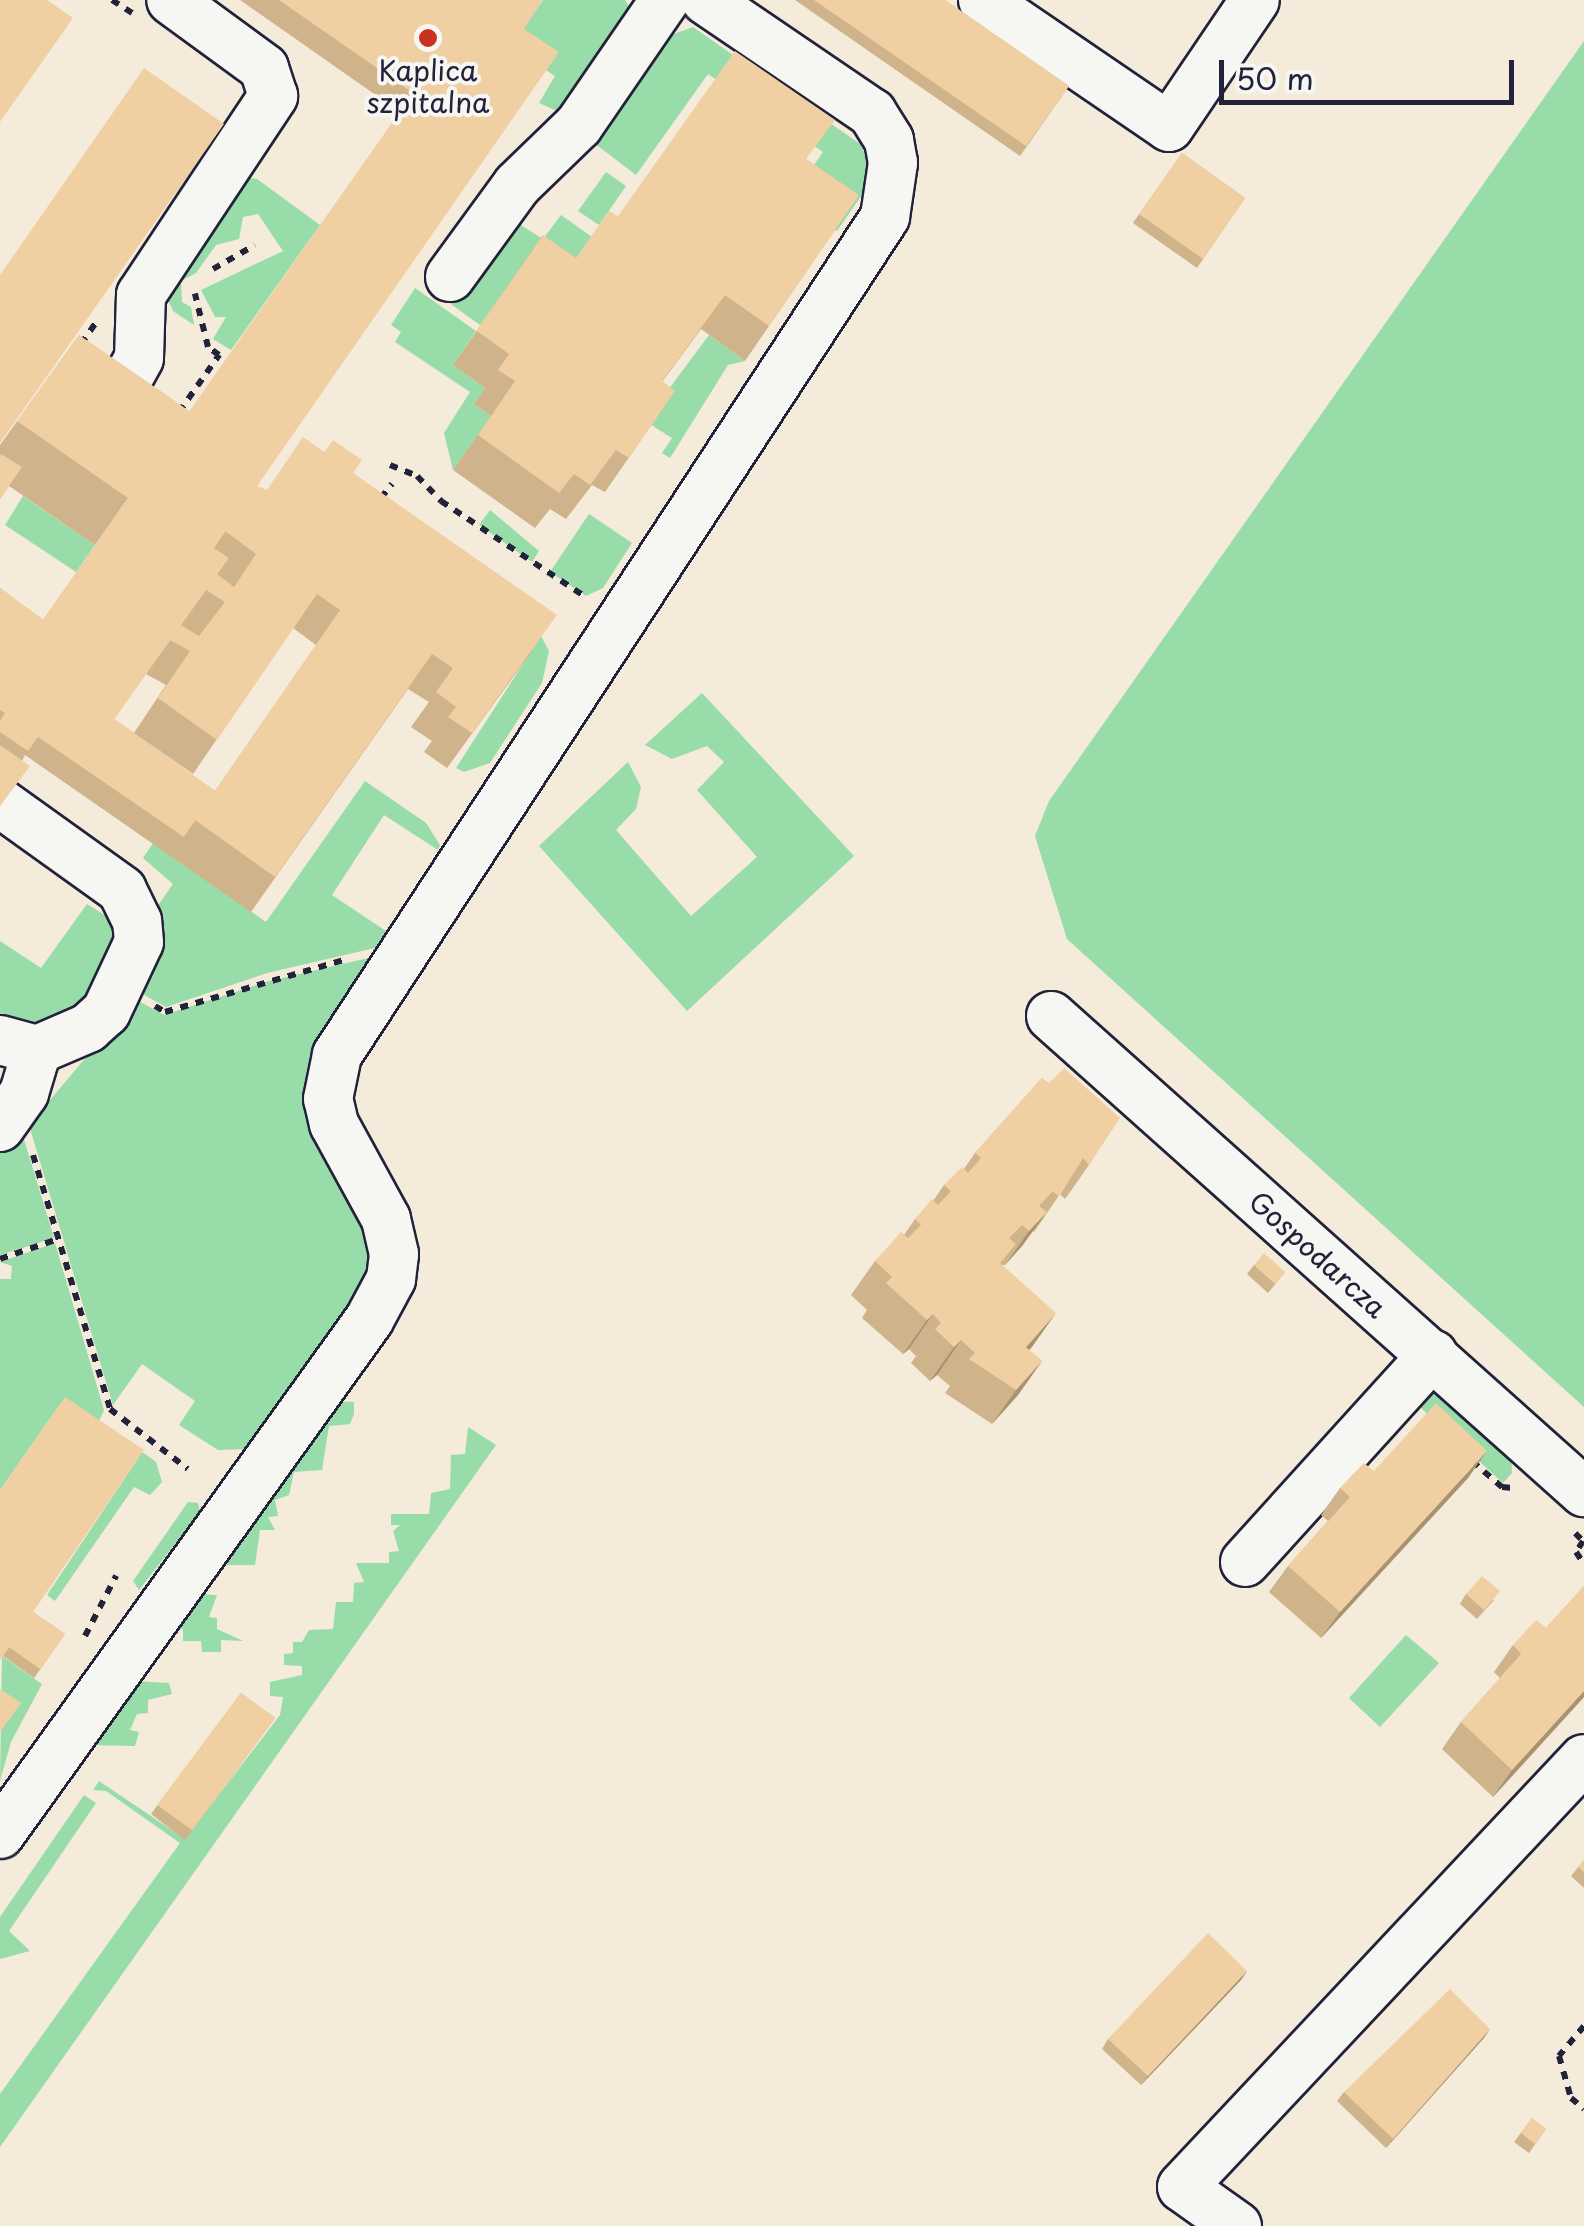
<!DOCTYPE html>
<style>
body{margin:0}
#map{position:relative;width:1584px;height:2226px;overflow:hidden;background:#f4ebda;font-family:"Playpen Sans",sans-serif}
div>[style]{position:absolute}
[style*='--x']{left:calc(var(--x)*1px);top:calc(var(--y)*1px);width:calc(var(--w)*1px);rotate:calc(var(--a)*1deg)}
.green>*{inset:0;background:#97dca9}
.path>*{height:6px;margin-top:-3px;transform-origin:0;background:repeating-linear-gradient(90deg,#22223b 0 8px,transparent 0 16px)}
.roads{filter:drop-shadow(2px 0 #22223b) drop-shadow(-2px 0 #22223b) drop-shadow(0 2px #22223b) drop-shadow(0 -2px #22223b)}
.minor>*{height:48px;margin:-24px;padding:0 24px;transform-origin:24px;border-radius:24px;background:#f6f6f2}
.wall>*{inset:0;background:#ceb38b}
.shaded-wall>*{inset:0;background:#a89271}
.building>*{inset:0;background:#f0d0a2}
.dots>*{width:28px;height:28px;translate:-50% -50%;box-sizing:border-box;border:5px solid #f6f6f2;border-radius:50%}
span{translate:-50% -50%;white-space:nowrap;text-align:center;line-height:1.15;-webkit-text-stroke:8px #f6f6f2;paint-order:stroke}
.poi-label{font-size:28px;color:#22223b}
.street-label{font-size:28px;color:#22223b}
.scale{position:absolute;left:1219px;top:60px;width:295px;height:45px;box-sizing:border-box;border:5px solid #22223b;border-top:0;padding-left:12px;font-size:30px;line-height:35px;white-space:nowrap;color:#22223b;-webkit-text-stroke:8px #f6f6f2;paint-order:stroke}
</style>
<div id="map">
<div class="green">
<div style="clip-path:polygon(543px 0,625px 0,629px 6px,557px 111px,539px 103px,555px 76px,511px 47px)"></div>
<div style="clip-path:polygon(693px 27px,860px 144px,869px 162px,868px 186px,837px 231px,790px 200px,823px 152px,708px 74px,636px 175px,594px 143px,671px 35px)"></div>
<div style="clip-path:polygon(1584px 41px,1584px 1407px,1067px 939px,1035px 836px,1049px 801px)"></div>
<div style="clip-path:polygon(606px 172px,626px 186px,599px 225px,578px 211px)"></div>
<div style="clip-path:polygon(242px 177px,257px 179px,320px 225px,231px 350px,213px 339px,226px 317px,215px 317px,201px 290px,283px 251px,258px 214px,243px 217px,239px 239px,216px 245px,196px 273px,181px 281px,182px 302px,191px 307px,194px 325px,173px 311px,165px 293px)"></div>
<div style="clip-path:polygon(561px 215px,599px 242px,552px 292px,519px 270px,480px 325px,448px 302px,505px 223px,514px 221px,543px 239px)"></div>
<div style="clip-path:polygon(415px 288px,476px 331px,453px 365px,485px 388px,474px 404px,491px 416px,453px 470px,444px 433px,470px 392px,395px 342px,401px 332px,391px 325px)"></div>
<div style="clip-path:polygon(709px 335px,745px 361px,728px 365px,670px 458px,662px 453px,672px 438px,645px 421px)"></div>
<div style="clip-path:polygon(23px 496px,95px 545px,76px 572px,5px 525px)"></div>
<div style="clip-path:polygon(490px 510px,539px 551px,532px 562px,479px 525px)"></div>
<div style="clip-path:polygon(589px 514px,632px 543px,603px 588px,586px 596px,550px 572px)"></div>
<div style="clip-path:polygon(541px 636px,549px 651px,542px 683px,490px 763px,464px 772px,456px 768px)"></div>
<div style="clip-path:polygon(702px 693px,854px 856px,687px 1011px,539px 846px,628px 762px,641px 787px,636px 809px,616px 830px,691px 916px,757px 857px,697px 790px,724px 762px,707px 746px,672px 759px,645px 745px)"></div>
<div style="clip-path:polygon(365px 781px,426px 823px,440px 845px,438px 850px,384px 815px,332px 895px,386px 931px,404px 905px,392px 944px,267px 973px,166px 1007px,139px 992px,154px 911px,173px 884px,143px 858px,153px 843px,266px 922px)"></div>
<div style="clip-path:polygon(87px 904px,124px 927px,91px 1004px,53px 1030px,0 1021px,0 941px,41px 968px)"></div>
<div style="clip-path:polygon(386px 954px,326px 1043px,377px 1269px,247px 1449px,218px 1450px,179px 1425px,195px 1401px,142px 1364px,113px 1405px,29px 1125px,135px 999px,164px 1015px,269px 981px)"></div>
<div style="clip-path:polygon(19px 1123px,54px 1238px,0 1255px,0 1150px)"></div>
<div style="clip-path:polygon(55px 1243px,104px 1410px,99px 1421px,58px 1407px,0 1490px,0 1279px,11px 1279px,12px 1266px,0 1262px)"></div>
<div style="clip-path:polygon(1428px 1382px,1511px 1450px,1512px 1473px,1503px 1483px,1409px 1397px)"></div>
<div style="clip-path:polygon(328px 1401px,354px 1402px,354px 1414px,350px 1424px,329px 1426px,322px 1470px,294px 1472px,289px 1495px,275px 1500px,278px 1516px,268px 1517px,275px 1530px,260px 1530px,255px 1565px,215px 1565px)"></div>
<div style="clip-path:polygon(468px 1427px,496px 1445px,0 2147px,0 2094px,180px 1843px,106px 1791px,93px 1790px,99px 1781px,185px 1839px,280px 1715px,283px 1697px,270px 1696px,270px 1682px,302px 1675px,302px 1666px,284px 1665px,284px 1654px,293px 1653px,293px 1642px,302px 1642px,309px 1630px,333px 1629px,336px 1602px,353px 1602px,354px 1583px,364px 1582px,356px 1563px,389px 1563px,389px 1552px,399px 1551px,393px 1531px,400px 1525px,391px 1525px,391px 1514px,429px 1514px,431px 1493px,450px 1489px,451px 1455px,465px 1454px)"></div>
<div style="clip-path:polygon(122px 1437px,156px 1462px,162px 1482px,150px 1495px,134px 1487px,55px 1601px,47px 1595px,137px 1460px)"></div>
<div style="clip-path:polygon(188px 1502px,198px 1503px,200px 1512px,139px 1590px,133px 1581px)"></div>
<div style="clip-path:polygon(194px 1594px,217px 1595px,209px 1617px,217px 1618px,217px 1629px,243px 1641px,221px 1640px,221px 1652px,202px 1652px,201px 1641px,183px 1641px,183px 1629px,170px 1629px)"></div>
<div style="clip-path:polygon(1406px 1635px,1439px 1663px,1380px 1727px,1349px 1698px)"></div>
<div style="clip-path:polygon(2px 1656px,42px 1684px,11px 1742px,0 1781px)"></div>
<div style="clip-path:polygon(134px 1681px,169px 1683px,172px 1694px,148px 1700px,148px 1713px,137px 1714px,130px 1730px,139px 1732px,135px 1746px,89px 1745px)"></div>
<div style="clip-path:polygon(84px 1795px,96px 1803px,9px 1931px,30px 1951px,0 1959px,0 1917px)"></div>
</div>
<div class="path">
<div style="--x:112;--y:0;--w:24;--a:33"></div>
<div style="--x:213;--y:269;--w:48;--a:-29.7"></div>
<div style="--x:81;--y:344;--w:28;--a:-55"></div>
<div style="--x:179;--y:412;--w:70;--a:-54.9"></div>
<div style="--x:219;--y:355;--w:14;--a:-144"></div>
<div style="--x:208;--y:347;--w:55;--a:-103.8"></div>
<div style="--x:390;--y:465;--w:29;--a:22"></div>
<div style="--x:417;--y:476;--w:35;--a:46"></div>
<div style="--x:441;--y:501;--w:175;--a:33.6"></div>
<div style="--x:381;--y:498;--w:18;--a:-52"></div>
<div style="--x:155;--y:1006;--w:12;--a:31"></div>
<div style="--x:165;--y:1012;--w:191;--a:-16.2"></div>
<div style="--x:33;--y:1155;--w:265;--a:73.1"></div>
<div style="--x:110;--y:1409;--w:98;--a:37.6"></div>
<div style="--x:0;--y:1259;--w:61;--a:-19"></div>
<div style="--x:1472;--y:1461;--w:40;--a:41"></div>
<div style="--x:1502;--y:1487;--w:11;--a:5"></div>
<div style="--x:1575;--y:1533;--w:11;--a:45"></div>
<div style="--x:1583;--y:1541;--w:13;--a:122"></div>
<div style="--x:1576;--y:1552;--w:14;--a:56"></div>
<div style="--x:85;--y:1636;--w:68;--a:-62.7"></div>
<div style="--x:1584;--y:2026;--w:39;--a:130"></div>
<div style="--x:1559;--y:2056;--w:44;--a:74.1"></div>
<div style="--x:1571;--y:2098;--w:17;--a:40"></div>
</div>
<div class="roads">
<div class="minor">
<div style="--x:983;--y:0;--w:225;--a:34.3"></div>
<div style="--x:1169;--y:127;--w:153;--a:-55.9"></div>
<div style="--x:450;--y:277;--w:114;--a:-53.9"></div>
<div style="--x:517;--y:185;--w:86;--a:-44.1"></div>
<div style="--x:579;--y:125;--w:152;--a:-55.5"></div>
<div style="--x:122;--y:389;--w:35;--a:-61"></div>
<div style="--x:139;--y:358;--w:63;--a:-88.2"></div>
<div style="--x:141;--y:295;--w:239;--a:-56.4"></div>
<div style="--x:273;--y:96;--w:29;--a:-108"></div>
<div style="--x:264;--y:68;--w:115;--a:-143.8"></div>
<div style="--x:1051;--y:1016;--w:715;--a:41.77"></div>
<div style="--x:0;--y:1040;--w:38;--a:15"></div>
<div style="--x:37;--y:1050;--w:56;--a:-23.3"></div>
<div style="--x:88;--y:1028;--w:24;--a:-42"></div>
<div style="--x:106;--y:1012;--w:77;--a:-64.8"></div>
<div style="--x:139;--y:942;--w:21;--a:-95"></div>
<div style="--x:137;--y:921;--w:34;--a:-116"></div>
<div style="--x:122;--y:890;--w:148;--a:-144.4"></div>
<div style="--x:0;--y:1127;--w:42;--a:-54.8"></div>
<div style="--x:24;--y:1093;--w:45;--a:-73.2"></div>
<div style="--x:1245;--y:1562;--w:280;--a:-47.8"></div>
<div style="--x:0;--y:1834;--w:633;--a:-54.33"></div>
<div style="--x:369;--y:1320;--w:47;--a:-61.8"></div>
<div style="--x:391;--y:1279;--w:25;--a:-83"></div>
<div style="--x:394;--y:1254;--w:36;--a:-103"></div>
<div style="--x:386;--y:1219;--w:108;--a:-118.7"></div>
<div style="--x:334;--y:1124;--w:26;--a:-103"></div>
<div style="--x:328;--y:1099;--w:45;--a:-78.4"></div>
<div style="--x:337;--y:1055;--w:1001;--a:-56.82"></div>
<div style="--x:885;--y:217;--w:55;--a:-81.6"></div>
<div style="--x:893;--y:163;--w:23;--a:-100"></div>
<div style="--x:889;--y:140;--w:32;--a:-122"></div>
<div style="--x:872;--y:113;--w:201;--a:-145.8"></div>
<div style="--x:1237;--y:2226;--w:67;--a:-144.7"></div>
<div style="--x:1182;--y:2187;--w:587;--a:-46.79"></div>
</div>
</div>
<div class="wall">
<div style="clip-path:polygon(evenodd,240px 0,542px 0,524px 29px,250px 495px,266px 490px,353px 473px,533px 650px,447px 768px,424px 752px,432px 741px,411px 727px,429px 702px,408px 689px,251px 912px,25px 755px,0 806px,0 588px,43px 620px,400px 112px,240px 0,293px 628px,316px 645px,215px 791px,114px 719px,146px 674px,166px 685px,134px 733px,193px 774px,293px 628px)"></div>
<div style="clip-path:polygon(795px 0,945px 0,1069px 86px,1020px 156px)"></div>
<div style="clip-path:polygon(1182px 153px,1245px 198px,1197px 268px,1133px 223px)"></div>
<div style="clip-path:polygon(807px 160px,859px 195px,745px 361px,701px 329px,662px 382px,675px 391px,605px 492px,592px 485px,566px 519px,550px 509px,535px 528px,453px 470px,491px 416px,474px 404px,485px 388px,453px 365px,543px 235px,576px 258px,618px 216px)"></div>
<div style="clip-path:polygon(79px 335px,189px 411px,95px 545px,9px 486px,0 499px,0 445px)"></div>
<div style="clip-path:polygon(1042px 1078px,1089px 1165px,1065px 1199px,1060px 1194px,1034px 1232px,1033px 1230px,1022px 1246px,1005px 1265px,1002px 1265px,1029px 1350px,1042px 1361px,1018px 1395px,992px 1424px,945px 1393px,950px 1386px,937px 1375px,930px 1381px,911px 1363px,916px 1356px,909px 1349px,903px 1354px,862px 1318px,867px 1310px,851px 1295px,875px 1261px,904px 1235px,915px 1219px,933px 1201px,944px 1185px,964px 1169px,975px 1153px)"></div>
<div style="clip-path:polygon(1254px 1265px,1285px 1272px,1268px 1293px,1247px 1274px)"></div>
<div style="clip-path:polygon(1374px 1471px,1468px 1478px,1321px 1638px,1269px 1592px,1288px 1566px,1328px 1521px,1321px 1515px,1340px 1488px)"></div>
<div style="clip-path:polygon(1584px 1586px,1584px 1697px,1493px 1797px,1442px 1749px,1461px 1722px,1500px 1678px,1494px 1672px,1513px 1645px,1546px 1628px)"></div>
<div style="clip-path:polygon(1466px 1594px,1494px 1600px,1477px 1619px,1460px 1604px)"></div>
<div style="clip-path:polygon(33px 1612px,65px 1634px,34px 1678px,3px 1656px)"></div>
<div style="clip-path:polygon(241px 1693px,275px 1718px,185px 1840px,151px 1814px)"></div>
<div style="clip-path:polygon(1584px 1860px,1584px 1888px,1571px 1876px)"></div>
<div style="clip-path:polygon(1247px 1971px,1241px 1980px,1141px 2085px,1102px 2049px,1108px 2039px)"></div>
<div style="clip-path:polygon(1490px 2029px,1386px 2148px,1337px 2101px,1344px 2092px)"></div>
<div style="clip-path:polygon(1532px 2118px,1546px 2129px,1529px 2153px,1514px 2142px)"></div>
</div>
<div class="shaded-wall">
<div style="clip-path:polygon(1047px 1212px,1022px 1246px,1005px 1265px,1029px 1231px)"></div>
<div style="clip-path:polygon(1056px 1313px,1032px 1347px,1002px 1381px,1026px 1347px)"></div>
<div style="clip-path:polygon(933px 1314px,909px 1349px,903px 1354px,927px 1320px)"></div>
<div style="clip-path:polygon(961px 1340px,937px 1375px,930px 1381px,954px 1347px)"></div>
<div style="clip-path:polygon(1042px 1361px,1018px 1395px,992px 1424px,1016px 1390px)"></div>
<div style="clip-path:polygon(1487px 1451px,1468px 1478px,1321px 1638px,1340px 1612px)"></div>
<div style="clip-path:polygon(1584px 1691px,1584px 1697px,1493px 1797px,1512px 1770px)"></div>
<div style="clip-path:polygon(1247px 1971px,1241px 1980px,1141px 2085px,1148px 2076px)"></div>
<div style="clip-path:polygon(1490px 2029px,1484px 2038px,1386px 2148px,1393px 2139px)"></div>
</div>
<div class="building">
<div style="clip-path:polygon(0 0,47px 0,73px 18px,0 122px)"></div>
<div style="clip-path:polygon(279px 0,542px 0,524px 29px,559px 52px,214px 548px,229px 558px,114px 719px,215px 791px,184px 837px,38px 737px,28px 751px,0 732px,0 721px,5px 713px,0 710px,0 588px,43px 620px,413px 93px)"></div>
<div style="clip-path:polygon(814px 0,945px 0,1069px 86px,1026px 146px)"></div>
<div style="clip-path:polygon(735px 51px,835px 120px,806px 159px,859px 195px,769px 326px,725px 295px,662px 381px,675px 391px,629px 458px,616px 450px,590px 485px,574px 474px,559px 493px,478px 435px,515px 381px,498px 370px,509px 354px,477px 331px,543px 235px,576px 258px,609px 211px,618px 216px)"></div>
<div style="clip-path:polygon(144px 68px,224px 124px,0 443px,0 275px)"></div>
<div style="clip-path:polygon(1182px 153px,1245px 198px,1203px 259px,1139px 214px)"></div>
<div style="clip-path:polygon(79px 335px,189px 411px,128px 498px,17px 421px)"></div>
<div style="clip-path:polygon(303px 437px,324px 452px,333px 440px,362px 460px,353px 473px,557px 615px,472px 733px,448px 717px,456px 707px,436px 692px,453px 668px,432px 654px,275px 877px,195px 820px,340px 610px,317px 594px,217px 740px,158px 698px,190px 651px,170px 640px,181px 625px,199px 636px,225px 602px,206px 590px,217px 574px,234px 587px,256px 554px,225px 531px,257px 486px,267px 490px)"></div>
<div style="clip-path:polygon(1px 454px,22px 467px,0 499px,0 457px)"></div>
<div style="clip-path:polygon(0 745px,30px 766px,0 806px)"></div>
<div style="clip-path:polygon(1064px 1068px,1120px 1118px,1089px 1165px,1083px 1158px,1059px 1197px,1053px 1191px,1039px 1206px,1047px 1212px,1029px 1231px,1022px 1225px,1009px 1238px,1016px 1244px,1000px 1263px,1056px 1313px,1026px 1347px,1042px 1361px,1016px 1390px,969px 1359px,975px 1353px,961px 1340px,954px 1347px,935px 1329px,941px 1323px,933px 1314px,927px 1320px,886px 1283px,892px 1277px,875px 1261px,901px 1232px,908px 1238px,921px 1225px,915px 1219px,932px 1199px,938px 1205px,951px 1191px,944px 1185px,962px 1167px,968px 1173px,981px 1158px,975px 1153px,1042px 1078px,1049px 1083px)"></div>
<div style="clip-path:polygon(1264px 1253px,1285px 1272px,1275px 1284px,1254px 1265px)"></div>
<div style="clip-path:polygon(65px 1397px,144px 1450px,33px 1612px,65px 1634px,40px 1669px,9px 1647px,0 1660px,0 1490px)"></div>
<div style="clip-path:polygon(1436px 1403px,1487px 1451px,1340px 1612px,1288px 1566px,1350px 1497px,1340px 1488px,1353px 1474px,1364px 1463px,1374px 1471px)"></div>
<div style="clip-path:polygon(1482px 1576px,1500px 1591px,1484px 1610px,1466px 1594px)"></div>
<div style="clip-path:polygon(1584px 1586px,1584px 1691px,1512px 1770px,1461px 1722px,1521px 1654px,1513px 1645px,1536px 1620px,1546px 1628px)"></div>
<div style="clip-path:polygon(0 1689px,21px 1703px,0 1732px)"></div>
<div style="clip-path:polygon(241px 1693px,275px 1718px,192px 1830px,157px 1805px)"></div>
<div style="clip-path:polygon(1584px 1860px,1584px 1872px,1578px 1867px)"></div>
<div style="clip-path:polygon(1208px 1933px,1247px 1971px,1148px 2076px,1108px 2039px)"></div>
<div style="clip-path:polygon(1450px 1989px,1490px 2029px,1393px 2139px,1344px 2092px)"></div>
<div style="clip-path:polygon(1532px 2118px,1546px 2129px,1535px 2144px,1521px 2133px)"></div>
</div>
<div class="dots">
<div style="left:428px;top:38px;background:#c8321e"></div>
</div>
<div class="poi-label">
<span style="left:428px;top:86px">Kaplica<br>szpitalna</span>
</div>
<div class="street-label">
<span style="left:1318px;top:1254px;rotate:42deg">Gospodarcza</span>
</div>
<div class="scale">50 m</div>
</div>
